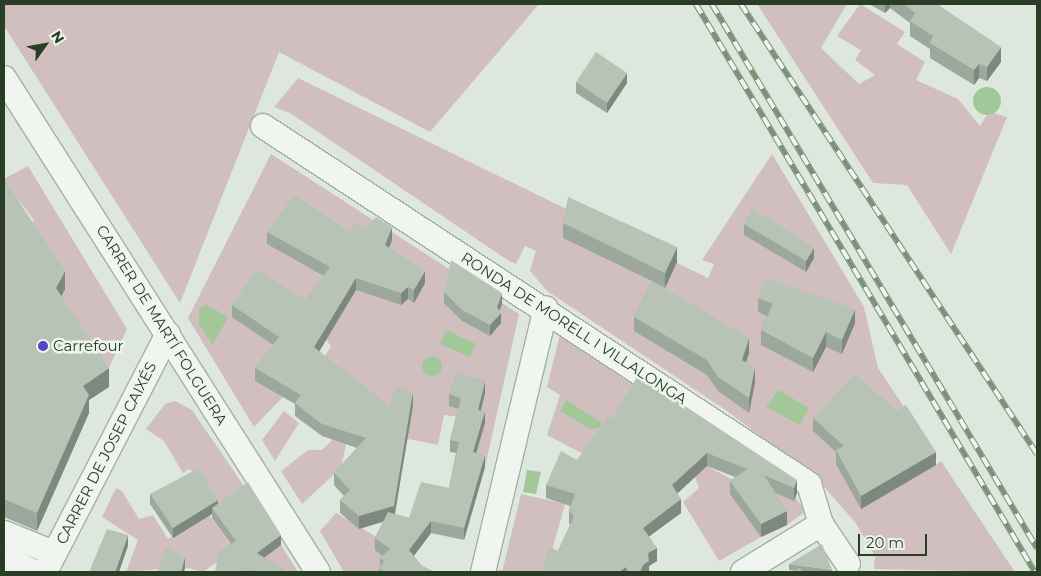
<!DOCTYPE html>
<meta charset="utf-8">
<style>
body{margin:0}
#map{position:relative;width:1041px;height:576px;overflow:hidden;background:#dee7dd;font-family:Montserrat,sans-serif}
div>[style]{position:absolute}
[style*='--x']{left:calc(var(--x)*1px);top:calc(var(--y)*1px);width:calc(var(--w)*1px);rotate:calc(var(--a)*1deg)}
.green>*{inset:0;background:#d1bfbf}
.water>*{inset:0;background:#a2c799}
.round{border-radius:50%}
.roads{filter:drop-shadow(1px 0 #a4b1a3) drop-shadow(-1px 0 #a4b1a3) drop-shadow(0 1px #a4b1a3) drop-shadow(0 -1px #a4b1a3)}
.minor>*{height:24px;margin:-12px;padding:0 12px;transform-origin:12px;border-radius:12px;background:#f0f5f0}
.rail>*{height:5.5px;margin-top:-2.75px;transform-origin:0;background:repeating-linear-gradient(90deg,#eef5ed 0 11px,#7a9077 0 22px);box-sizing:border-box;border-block:1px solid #7a9077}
.wall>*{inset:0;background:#9da89c}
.shaded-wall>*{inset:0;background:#7f887f}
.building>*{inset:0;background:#b6c3b5}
.dots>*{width:14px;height:14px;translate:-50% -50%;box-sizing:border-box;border:2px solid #eef5ed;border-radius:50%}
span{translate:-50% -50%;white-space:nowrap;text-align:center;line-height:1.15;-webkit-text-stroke:5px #eef5ed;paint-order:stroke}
.street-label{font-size:15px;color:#293d27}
.poi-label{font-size:15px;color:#293d27}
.left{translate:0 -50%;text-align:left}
.frame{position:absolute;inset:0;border:5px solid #293d27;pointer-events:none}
.north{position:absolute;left:20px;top:20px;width:50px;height:50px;-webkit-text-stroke:4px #eef5ed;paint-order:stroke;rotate:58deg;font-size:14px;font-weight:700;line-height:20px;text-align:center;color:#293d27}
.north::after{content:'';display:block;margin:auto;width:18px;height:22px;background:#293d27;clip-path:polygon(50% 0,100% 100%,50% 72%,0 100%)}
.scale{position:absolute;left:858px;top:534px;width:69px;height:22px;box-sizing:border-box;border:2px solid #293d27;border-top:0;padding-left:6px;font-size:15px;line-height:18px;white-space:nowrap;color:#293d27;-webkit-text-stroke:4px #eef5ed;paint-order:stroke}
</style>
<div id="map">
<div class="green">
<div style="clip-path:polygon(4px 4px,539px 4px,430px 132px,279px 52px,180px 303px,4px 26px)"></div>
<div style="clip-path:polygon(757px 4px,847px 4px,821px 48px,859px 84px,875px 75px,855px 60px,861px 50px,837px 36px,860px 4px,905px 32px,897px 44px,925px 62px,916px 80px,958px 99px,980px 126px,986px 116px,994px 113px,1007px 117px,951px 254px,907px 185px,873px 183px)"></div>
<div style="clip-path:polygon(298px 78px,708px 278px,714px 264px,702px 260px,772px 154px,864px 307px,878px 368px,928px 443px,936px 465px,941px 461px,1015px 572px,874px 569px,875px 556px,855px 522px,818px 480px,727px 411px,547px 291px,530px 271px,536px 251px,525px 246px,516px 264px,509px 261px,290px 113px,274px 107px)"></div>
<div style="clip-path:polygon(271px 154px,519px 314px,485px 467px,457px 460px,459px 417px,444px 415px,438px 445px,409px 439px,384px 467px,390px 416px,318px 368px,331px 346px,326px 340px,342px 314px,320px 294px,256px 380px,283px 397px,254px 427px,188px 318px)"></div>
<div style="clip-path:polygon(28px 166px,127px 329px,106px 374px,59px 301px,29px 225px,34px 220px,17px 198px,13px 200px,4px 179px)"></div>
<div style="clip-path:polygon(561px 330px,641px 384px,585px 455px,547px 435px,560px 395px,547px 387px)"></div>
<div style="clip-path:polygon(175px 401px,192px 410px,248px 492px,219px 513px,199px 477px,189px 469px,183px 473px,164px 441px,146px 429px,165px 404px)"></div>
<div style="clip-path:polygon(284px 411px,299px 423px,275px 461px,262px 440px)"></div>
<div style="clip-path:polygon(336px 436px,346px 444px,341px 468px,302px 504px,281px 471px,308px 450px,322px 450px)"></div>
<div style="clip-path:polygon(707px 466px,737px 482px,731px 494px,761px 537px,719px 561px,683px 502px,699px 488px,695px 477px)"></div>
<div style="clip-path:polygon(775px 473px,806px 511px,787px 525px,753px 478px)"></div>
<div style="clip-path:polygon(116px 488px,122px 491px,139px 519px,153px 515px,168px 539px,209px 515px,235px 550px,203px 572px,184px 567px,126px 572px,138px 540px,102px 517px)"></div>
<div style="clip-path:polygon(521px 494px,565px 504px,546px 572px,502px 572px)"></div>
<div style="clip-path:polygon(336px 513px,380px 539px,386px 558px,382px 572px,344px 572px,320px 531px)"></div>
<div style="clip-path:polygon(281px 545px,298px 572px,248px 572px,248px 570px)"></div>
</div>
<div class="water">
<div class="round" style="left:973px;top:87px;width:28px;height:28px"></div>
<div style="clip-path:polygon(207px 305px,228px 317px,213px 345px,199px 325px,199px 308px)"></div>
<div style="clip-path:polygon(446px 330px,476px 344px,470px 357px,440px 344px)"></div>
<div class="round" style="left:422px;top:356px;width:20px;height:20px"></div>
<div style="clip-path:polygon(778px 390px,809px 408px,800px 425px,766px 407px)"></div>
<div style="clip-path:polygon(566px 400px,601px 422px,602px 427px,590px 429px,560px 411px)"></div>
<div style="clip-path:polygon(527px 470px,541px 472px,536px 494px,523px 492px)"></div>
</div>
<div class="roads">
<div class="minor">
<div style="--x:4;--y:78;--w:585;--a:57.56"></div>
<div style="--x:263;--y:126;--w:653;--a:33.25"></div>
<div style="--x:809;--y:484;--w:42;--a:73.3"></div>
<div style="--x:821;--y:524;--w:48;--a:56"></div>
<div style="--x:4;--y:533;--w:54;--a:21.8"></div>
<div style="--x:4;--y:558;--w:33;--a:25"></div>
<div style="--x:45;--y:572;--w:268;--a:-62.7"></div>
<div style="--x:483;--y:572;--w:271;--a:-76.6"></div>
<div style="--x:743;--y:572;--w:92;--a:-31.6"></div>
</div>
</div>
<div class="rail">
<div style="--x:696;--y:4;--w:661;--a:59.17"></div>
<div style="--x:712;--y:4;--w:634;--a:59.14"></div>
<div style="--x:741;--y:4;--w:539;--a:56.66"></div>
</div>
<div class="wall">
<div style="clip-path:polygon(869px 4px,937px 4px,1001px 62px,987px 81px,979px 78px,974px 85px,930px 58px,930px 49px,910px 36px,910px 23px,890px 8px,885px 13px)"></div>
<div style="clip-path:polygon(576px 82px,627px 83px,607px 113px,576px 93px)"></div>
<div style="clip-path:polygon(4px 179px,65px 289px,61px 296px,109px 387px,89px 400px,89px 413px,37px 531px,4px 517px)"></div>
<div style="clip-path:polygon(563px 223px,677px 262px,665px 288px,656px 283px,749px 353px,746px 362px,755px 382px,749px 413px,718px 391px,707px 375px,634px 331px,634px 317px,652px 281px,563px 238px)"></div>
<div style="clip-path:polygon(744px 224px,814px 258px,806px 272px,744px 235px)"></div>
<div style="clip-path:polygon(267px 232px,350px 232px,392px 240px,389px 248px,425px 283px,414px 303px,408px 299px,401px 305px,356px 290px,319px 352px,389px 406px,413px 405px,395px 514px,409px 518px,449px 488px,456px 453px,450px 452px,450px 440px,458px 409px,449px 406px,449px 394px,485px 393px,481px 410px,485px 423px,476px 453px,485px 467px,464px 540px,431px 533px,414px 556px,422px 566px,434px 572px,379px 572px,379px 568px,380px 566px,380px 558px,383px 556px,375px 550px,375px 538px,383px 522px,359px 529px,340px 513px,340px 500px,344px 496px,334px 485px,334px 473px,357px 448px,322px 436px,295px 416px,295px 404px,255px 381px,255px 368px,273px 345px,232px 317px,232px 305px,306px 300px,324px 276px,267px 244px)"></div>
<div style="clip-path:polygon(444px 292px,502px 304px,499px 311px,501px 323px,490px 336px,462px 321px,444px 303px)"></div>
<div style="clip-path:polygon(758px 298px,855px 323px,842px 354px,826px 347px,813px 372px,761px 345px,761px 330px,767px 316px,758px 312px)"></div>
<div style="clip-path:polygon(813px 418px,936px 465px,861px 509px,836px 464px,836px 452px,813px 431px)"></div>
<div style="clip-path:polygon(612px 420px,797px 480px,797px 493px,794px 501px,775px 493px,787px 525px,761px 537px,730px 494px,730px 481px,735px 477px,707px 466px,677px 494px,681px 513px,649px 536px,657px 561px,649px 566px,649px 572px,541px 572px,558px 551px,570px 525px,569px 523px,569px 510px,570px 506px,546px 498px,546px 485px,577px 460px)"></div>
<div style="clip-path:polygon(150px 494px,218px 504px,281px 545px,264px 558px,286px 572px,215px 572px,231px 544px,212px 518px,212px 514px,173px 538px,150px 504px)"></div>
<div style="clip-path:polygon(789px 564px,832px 570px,832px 572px,811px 572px,789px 570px)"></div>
</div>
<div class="shaded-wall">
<div style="clip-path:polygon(885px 4px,890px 4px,890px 8px,885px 13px)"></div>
<div style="clip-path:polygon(1001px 47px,1001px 62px,987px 81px,987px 67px)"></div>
<div style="clip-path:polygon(979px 64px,979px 78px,974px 85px,974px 70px)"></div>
<div style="clip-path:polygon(627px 73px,627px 83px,607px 113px,607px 103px)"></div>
<div style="clip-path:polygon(392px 227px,392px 240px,385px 258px,385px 245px)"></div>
<div style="clip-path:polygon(677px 247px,677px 262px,665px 288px,665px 273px)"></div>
<div style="clip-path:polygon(814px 248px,814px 258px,806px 272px,806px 261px)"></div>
<div style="clip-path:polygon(65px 271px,65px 289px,56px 307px,56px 288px)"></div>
<div style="clip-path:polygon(425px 271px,425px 283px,414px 303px,414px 290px)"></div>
<div style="clip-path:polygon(356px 278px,356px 290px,314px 360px,314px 347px)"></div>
<div style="clip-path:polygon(408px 287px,408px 299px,401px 305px,401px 293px)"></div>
<div style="clip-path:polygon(502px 293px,502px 304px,497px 317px,497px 307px)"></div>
<div style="clip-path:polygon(855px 309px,855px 323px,842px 354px,842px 340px)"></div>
<div style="clip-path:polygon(501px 313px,501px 323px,490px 336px,490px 325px)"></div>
<div style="clip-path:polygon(826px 332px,826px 347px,813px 372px,813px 358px)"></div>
<div style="clip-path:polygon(749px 338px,749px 353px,742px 375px,742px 360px)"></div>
<div style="clip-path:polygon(755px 367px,755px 382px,749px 413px,749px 398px)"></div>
<div style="clip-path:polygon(109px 368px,109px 387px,89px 400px,89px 413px,37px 531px,37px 513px,83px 386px)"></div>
<div style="clip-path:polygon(485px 381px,485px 393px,478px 422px,478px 410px)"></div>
<div style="clip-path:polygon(413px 392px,413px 405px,394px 518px,359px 529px,359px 516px)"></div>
<div style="clip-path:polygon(485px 411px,485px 423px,473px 464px,473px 452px)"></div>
<div style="clip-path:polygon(936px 452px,936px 465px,861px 509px,861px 496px)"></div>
<div style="clip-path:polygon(707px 453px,707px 466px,672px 498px,672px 485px)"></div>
<div style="clip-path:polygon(485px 455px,485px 467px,464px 540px,464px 528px)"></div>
<div style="clip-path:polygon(797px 480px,797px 493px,794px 501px,794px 488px)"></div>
<div style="clip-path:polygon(681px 499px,681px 513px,643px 541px,643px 528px)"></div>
<div style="clip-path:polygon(218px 500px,218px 510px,212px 508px,212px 514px,173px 538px,173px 528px)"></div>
<div style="clip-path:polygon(787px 511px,787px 525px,761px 537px,761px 524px)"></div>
<div style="clip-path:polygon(431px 521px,431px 533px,409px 562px,409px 550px)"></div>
<div style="clip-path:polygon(128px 535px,128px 546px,119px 572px,115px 572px)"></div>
<div style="clip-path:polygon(281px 535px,281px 545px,257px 563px,257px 553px)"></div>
<div style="clip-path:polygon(657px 548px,657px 561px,649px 566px,649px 572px,640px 572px,648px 553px)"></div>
<div style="clip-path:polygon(185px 557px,185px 568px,184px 572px,181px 572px)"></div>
<div style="clip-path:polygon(626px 567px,626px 572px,619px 572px)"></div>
</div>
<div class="building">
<div style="clip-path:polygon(904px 4px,937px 4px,1001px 47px,987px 67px,979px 64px,974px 70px,930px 43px,933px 36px,910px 21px,915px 13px)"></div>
<div style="clip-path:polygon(596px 52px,627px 73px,607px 103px,576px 82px)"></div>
<div style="clip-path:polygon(4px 179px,65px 271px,56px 288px,109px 368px,83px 386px,89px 395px,37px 513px,4px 499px)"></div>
<div style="clip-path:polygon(294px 195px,350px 232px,355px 223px,367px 228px,376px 217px,392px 227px,385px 245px,425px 271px,414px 290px,408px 287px,401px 293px,356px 278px,314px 347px,389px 406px,396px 387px,413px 392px,394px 506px,359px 516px,340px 500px,350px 490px,334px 473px,366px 438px,322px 424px,295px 403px,301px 395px,255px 368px,279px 337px,232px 305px,256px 269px,306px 300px,330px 267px,267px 232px)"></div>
<div style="clip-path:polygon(568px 197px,677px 247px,665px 273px,563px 223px)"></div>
<div style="clip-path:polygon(752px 208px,814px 248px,806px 261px,744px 224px)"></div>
<div style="clip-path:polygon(451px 260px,502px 293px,497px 307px,501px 313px,490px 325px,462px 310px,444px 292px)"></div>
<div style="clip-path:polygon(766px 278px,855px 309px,842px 340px,826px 332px,813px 358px,761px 330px,773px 304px,758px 298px)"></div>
<div style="clip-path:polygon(652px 281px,749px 338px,742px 360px,755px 367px,749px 398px,718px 377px,707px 360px,634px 317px)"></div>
<div style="clip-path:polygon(456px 372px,485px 381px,478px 410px,485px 411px,473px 452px,485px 455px,464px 528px,431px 521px,409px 550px,422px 566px,434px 572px,384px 572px,379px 568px,384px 562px,380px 558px,390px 549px,375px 538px,388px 512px,409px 518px,421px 482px,449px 488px,459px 442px,450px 440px,461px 398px,449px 394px)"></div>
<div style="clip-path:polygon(855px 374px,897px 411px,906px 405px,936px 452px,861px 496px,836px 450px,844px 446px,813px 418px)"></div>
<div style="clip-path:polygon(638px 375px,797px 480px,794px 488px,764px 475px,787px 511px,761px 524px,730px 481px,747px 469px,707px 453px,672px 485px,681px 499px,643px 528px,657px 548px,648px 553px,649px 561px,643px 565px,640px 572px,629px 572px,626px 567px,619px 572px,541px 572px,550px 547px,558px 551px,574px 517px,569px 510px,575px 494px,546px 485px,561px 451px,577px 460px,608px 417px,612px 420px)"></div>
<div style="clip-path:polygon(199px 468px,218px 500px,173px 528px,150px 494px)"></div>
<div style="clip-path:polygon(248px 482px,281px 535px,257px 553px,286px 572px,252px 572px,248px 570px,246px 572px,215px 572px,219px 552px,236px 541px,212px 508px)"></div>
<div style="clip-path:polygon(107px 529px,128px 535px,115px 572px,89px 572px)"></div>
<div style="clip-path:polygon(822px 544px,832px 570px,789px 564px)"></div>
<div style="clip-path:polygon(166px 547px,185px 557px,181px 572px,158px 572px)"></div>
<div style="clip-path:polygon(800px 568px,803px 572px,793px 572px)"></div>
<div style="clip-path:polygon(499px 570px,514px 572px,498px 572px)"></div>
</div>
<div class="dots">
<div style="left:43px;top:346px;background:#5543cb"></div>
</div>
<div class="street-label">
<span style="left:162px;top:325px;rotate:58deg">CARRER DE MARTÍ FOLGUERA</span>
<span style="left:574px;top:328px;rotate:33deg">RONDA DE MORELL I VILLALONGA</span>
<span style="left:106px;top:453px;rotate:-63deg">CARRER DE JOSEP CAIXÉS</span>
</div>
<div class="poi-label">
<span class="left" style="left:53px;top:346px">Carrefour</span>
</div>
<div class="frame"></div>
<div class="north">N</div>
<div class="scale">20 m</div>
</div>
